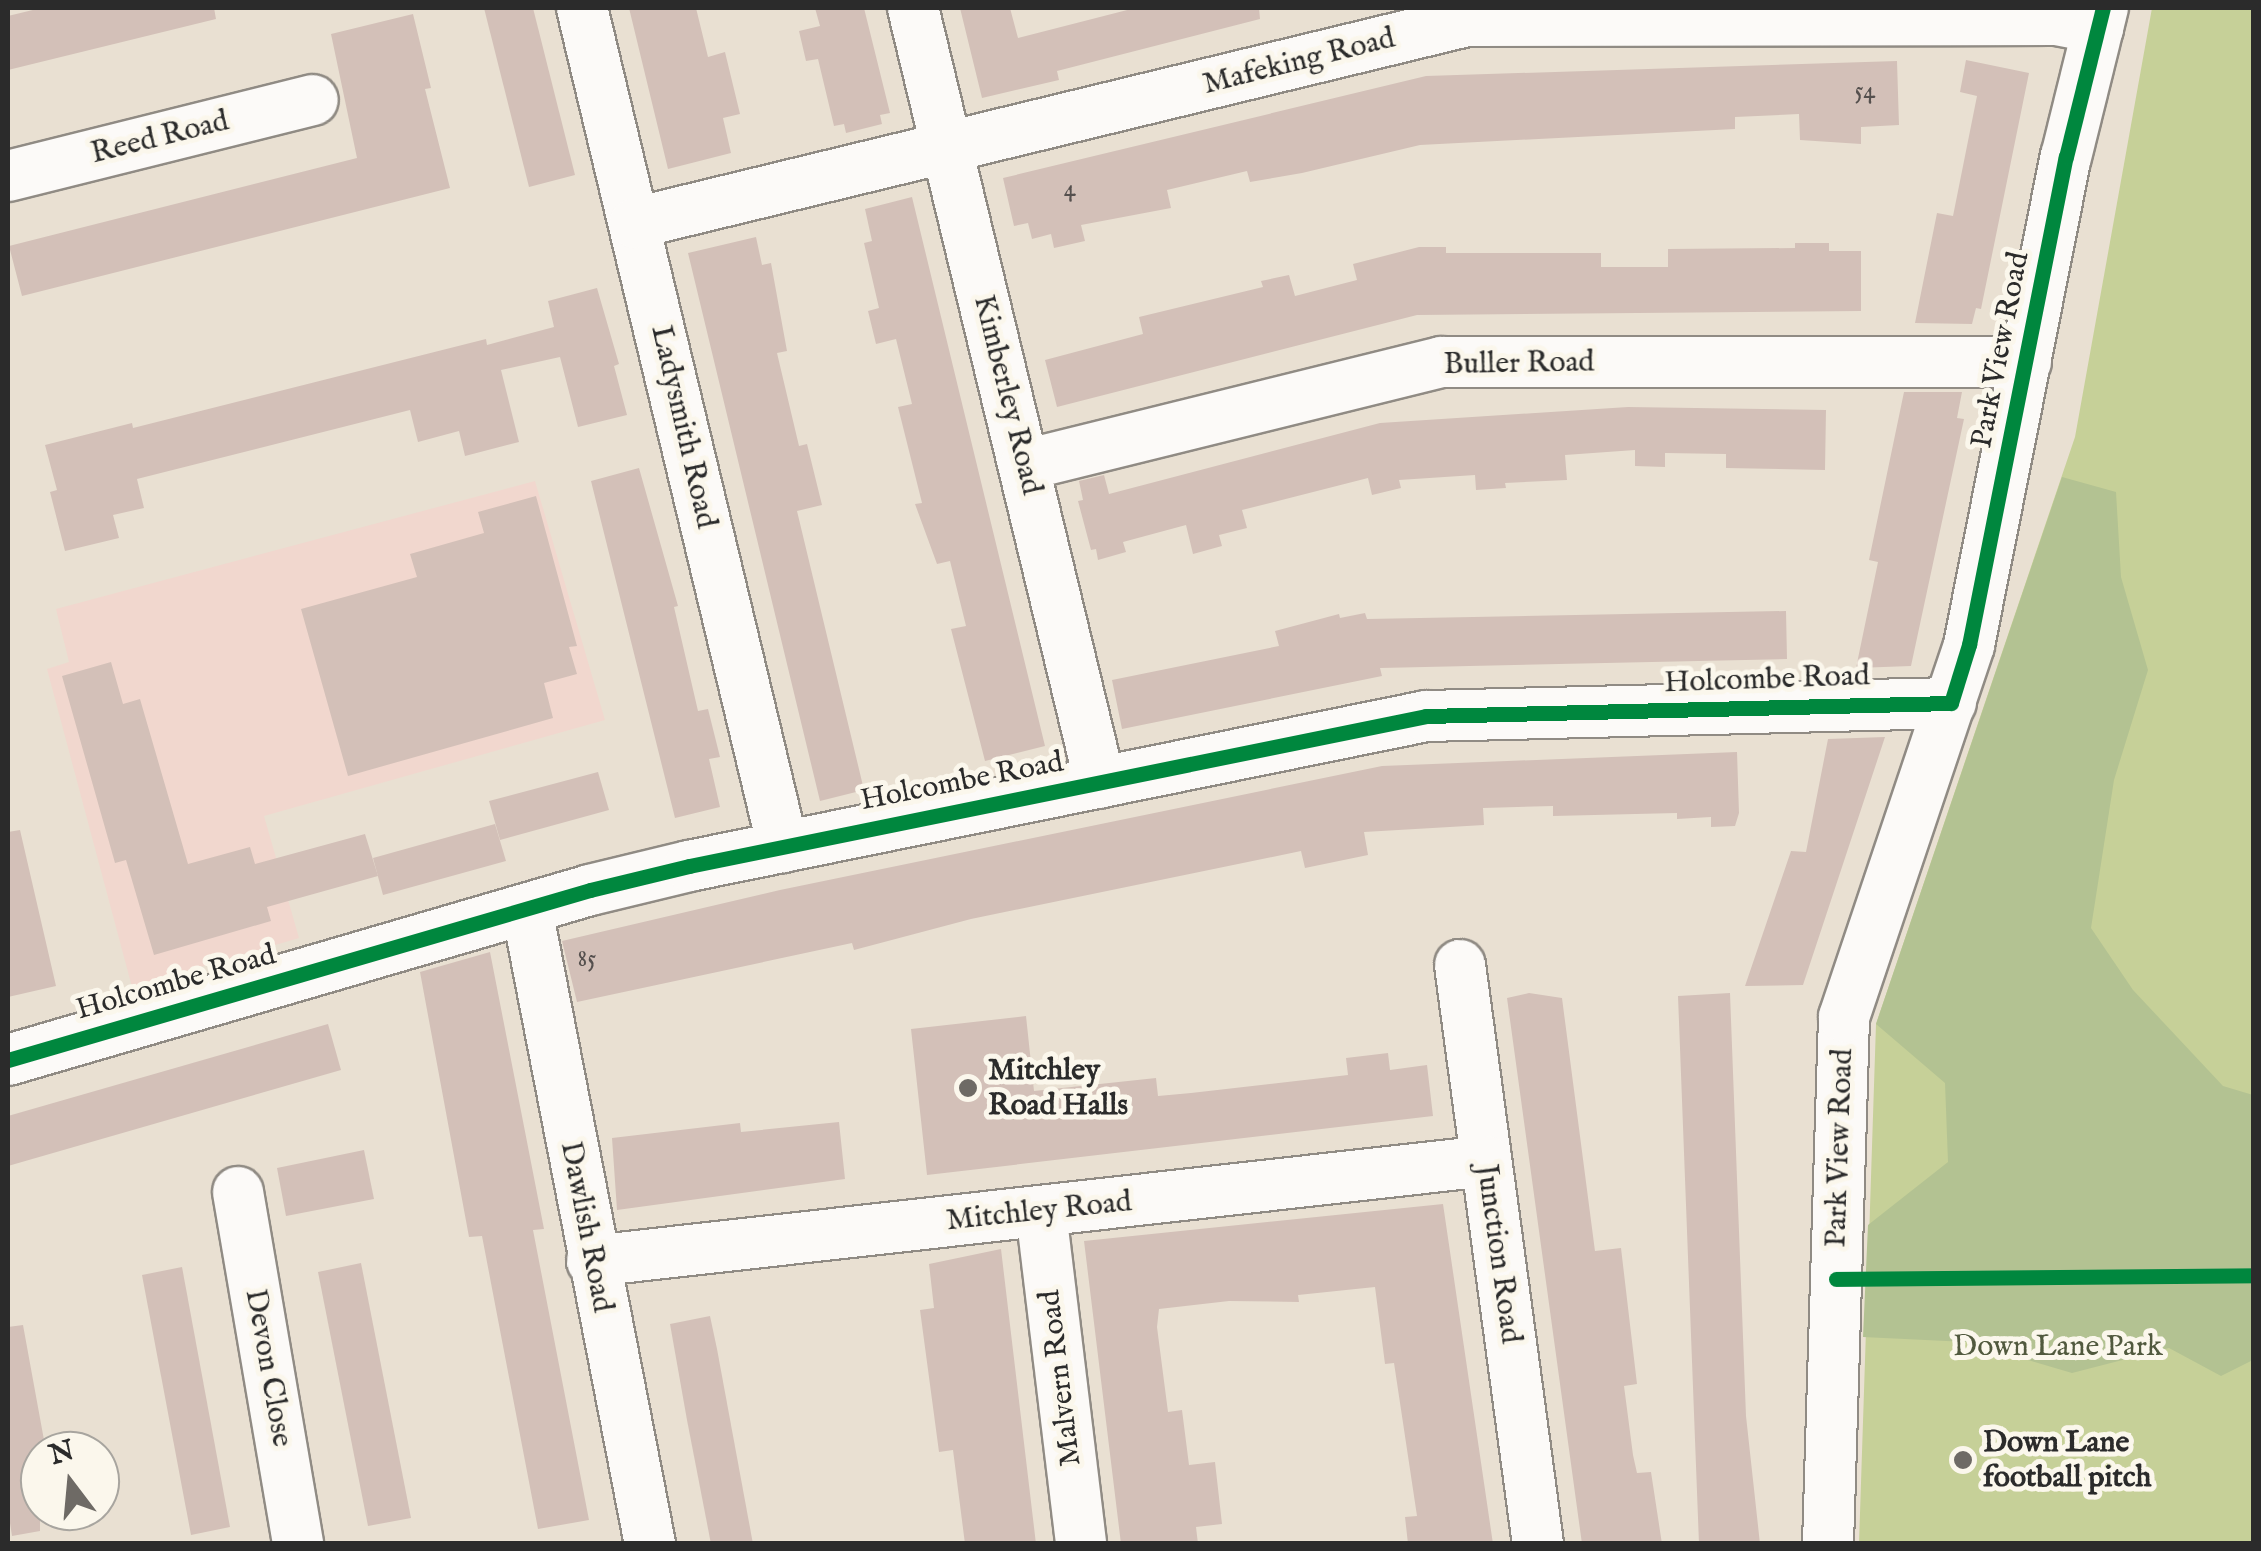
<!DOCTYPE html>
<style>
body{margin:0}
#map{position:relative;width:2261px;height:1551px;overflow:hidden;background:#e9e0d2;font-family:"IM FELL English",serif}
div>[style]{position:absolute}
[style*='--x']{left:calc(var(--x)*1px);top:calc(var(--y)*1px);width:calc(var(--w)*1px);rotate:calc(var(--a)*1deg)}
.built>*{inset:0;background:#f1d7ce}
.green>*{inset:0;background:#c6d098}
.forest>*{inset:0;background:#b3c292}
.building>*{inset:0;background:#d3c0b8}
.roads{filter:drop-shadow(2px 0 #908b84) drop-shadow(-2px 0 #908b84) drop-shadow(0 2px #908b84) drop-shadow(0 -2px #908b84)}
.minor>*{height:50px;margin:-25px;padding:0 25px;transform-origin:25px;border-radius:25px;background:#fcfaf8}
.cycleway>*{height:15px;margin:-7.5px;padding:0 7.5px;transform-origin:7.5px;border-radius:7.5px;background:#00873e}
.dots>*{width:28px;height:28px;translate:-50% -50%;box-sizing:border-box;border:5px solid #fbf7ec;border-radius:50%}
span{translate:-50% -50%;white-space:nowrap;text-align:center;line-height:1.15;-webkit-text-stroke:10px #fbf7ec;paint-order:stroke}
.number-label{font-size:25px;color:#55504e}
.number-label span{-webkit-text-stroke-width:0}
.street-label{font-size:30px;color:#2b2b2b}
.poi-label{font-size:30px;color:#2b2b2b;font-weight:700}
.left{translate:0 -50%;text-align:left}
.park-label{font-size:30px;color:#51593e}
.frame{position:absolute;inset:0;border:10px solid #2b2b2b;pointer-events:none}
.north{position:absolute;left:20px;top:1431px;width:100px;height:100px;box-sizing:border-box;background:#fbf7ec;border:2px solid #a8a59f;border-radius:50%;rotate:344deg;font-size:28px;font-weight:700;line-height:40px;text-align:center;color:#2b2b2b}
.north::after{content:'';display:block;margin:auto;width:35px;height:45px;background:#6e6a65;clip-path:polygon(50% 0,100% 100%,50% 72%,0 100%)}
</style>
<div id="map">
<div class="built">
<div style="clip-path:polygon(535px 481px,605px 720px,264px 816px,299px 938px,132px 987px,47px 669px,69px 662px,56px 609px)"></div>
</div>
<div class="green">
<div style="clip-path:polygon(2152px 8px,2253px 8px,2253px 1543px,1859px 1544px,1876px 1024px,2075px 437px)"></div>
</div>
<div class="forest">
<div style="clip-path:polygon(2062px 477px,2116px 492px,2121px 577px,2148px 670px,2114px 780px,2091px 928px,2133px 990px,2223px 1086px,2253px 1095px,2253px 1360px,2221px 1376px,2169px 1348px,2072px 1373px,1967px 1342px,1863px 1337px,1868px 1225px,1948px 1162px,1945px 1083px,1876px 1024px)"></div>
</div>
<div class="building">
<div style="clip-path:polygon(41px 8px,214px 8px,216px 19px,8px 70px,8px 16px)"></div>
<div style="clip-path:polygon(484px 8px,533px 8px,575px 175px,529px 187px)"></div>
<div style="clip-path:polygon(629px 8px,696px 8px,708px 57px,725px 52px,740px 114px,723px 118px,731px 153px,668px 169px)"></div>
<div style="clip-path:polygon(815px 8px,864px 8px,890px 113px,880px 115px,882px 124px,846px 133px,844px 124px,834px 126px,818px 59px,806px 61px,799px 31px,820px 26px)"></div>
<div style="clip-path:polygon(960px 8px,1010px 8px,1018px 38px,1135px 8px,1259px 8px,1260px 19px,1057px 71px,1059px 80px,982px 98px)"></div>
<div style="clip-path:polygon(413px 14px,431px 88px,425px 89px,450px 188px,22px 296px,9px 246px,357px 158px,331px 34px)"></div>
<div style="clip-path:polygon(1966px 60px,2029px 73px,1981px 309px,1976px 308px,1972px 324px,1915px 323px,1937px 213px,1953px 216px,1977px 96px,1960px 92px)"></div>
<div style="clip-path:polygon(1897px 61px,1899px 125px,1861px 127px,1861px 144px,1800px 140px,1799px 114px,1735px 117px,1735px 129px,1420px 145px,1302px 173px,1250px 182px,1247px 171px,1167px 190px,1171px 208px,1081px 225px,1085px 241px,1054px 248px,1051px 234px,1032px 239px,1028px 223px,1014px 226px,1003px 178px,1426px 76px)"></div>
<div style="clip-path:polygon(912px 197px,1045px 746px,985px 761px,951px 629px,966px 626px,950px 561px,937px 564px,915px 504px,922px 503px,898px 407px,912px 404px,896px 339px,876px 344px,868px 311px,879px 308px,864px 243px,872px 241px,865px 209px)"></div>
<div style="clip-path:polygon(756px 237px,762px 265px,771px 263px,787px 351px,777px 353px,799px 446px,807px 444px,822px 505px,797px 511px,864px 790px,820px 801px,688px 253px)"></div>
<div style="clip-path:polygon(1795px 243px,1829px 243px,1829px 251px,1861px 251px,1861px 311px,1417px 315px,1057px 407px,1045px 360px,1143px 334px,1139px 317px,1263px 287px,1261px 281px,1289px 275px,1295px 296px,1357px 280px,1353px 264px,1419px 247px,1446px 247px,1446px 253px,1601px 253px,1601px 267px,1668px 267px,1668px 249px,1795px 248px)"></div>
<div style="clip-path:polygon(597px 288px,619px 364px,614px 366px,627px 415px,578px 427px,560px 357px,501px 370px,519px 442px,465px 456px,459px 431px,418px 442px,410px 410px,137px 479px,144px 508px,113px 515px,119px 538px,65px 551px,50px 492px,57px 490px,45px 445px,132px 423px,133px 428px,486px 339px,487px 345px,554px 327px,548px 301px)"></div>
<div style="clip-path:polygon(1904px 392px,1962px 392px,1957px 418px,1964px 419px,1911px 666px,1856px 668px,1878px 562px,1869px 560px)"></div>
<div style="clip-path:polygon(1628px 407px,1826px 410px,1825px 470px,1726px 468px,1726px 454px,1665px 453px,1665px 467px,1635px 466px,1635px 450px,1565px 455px,1567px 480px,1505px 483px,1506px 488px,1476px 490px,1475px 475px,1399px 480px,1401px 488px,1372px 495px,1368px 478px,1242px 510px,1247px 528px,1219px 535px,1222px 546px,1193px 554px,1186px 525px,1123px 542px,1126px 552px,1098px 560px,1096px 549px,1091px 550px,1078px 501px,1083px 500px,1079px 481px,1104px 475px,1109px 494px,1380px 423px)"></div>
<div style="clip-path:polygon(639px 468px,678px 606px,674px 607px,698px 711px,708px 709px,720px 757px,709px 759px,720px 807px,675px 818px,591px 481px)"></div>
<div style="clip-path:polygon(536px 496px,577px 646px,569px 647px,577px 674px,544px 683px,553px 718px,348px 776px,301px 609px,417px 577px,410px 554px,484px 533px,478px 512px)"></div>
<div style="clip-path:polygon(1786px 611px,1787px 659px,1380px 668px,1382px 676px,1122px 729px,1112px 680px,1279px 646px,1275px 631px,1339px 614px,1340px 618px,1365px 613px,1367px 619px)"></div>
<div style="clip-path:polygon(111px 662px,123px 704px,140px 699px,188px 864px,250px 847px,255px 864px,365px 834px,378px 876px,267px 907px,271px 921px,154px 955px,126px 860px,115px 863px,62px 676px)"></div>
<div style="clip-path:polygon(1885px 737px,1803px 985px,1745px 986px,1791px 851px,1806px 852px,1828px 739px)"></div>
<div style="clip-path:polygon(1737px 752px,1739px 813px,1735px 826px,1711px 827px,1711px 817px,1677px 819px,1677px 813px,1553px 816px,1553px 806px,1483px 808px,1484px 825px,1364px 832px,1368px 855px,1305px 868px,1301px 851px,971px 919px,854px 950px,852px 943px,577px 1002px,562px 941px,780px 890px,1382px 766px)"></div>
<div style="clip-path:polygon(598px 772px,609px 810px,500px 840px,489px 801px)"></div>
<div style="clip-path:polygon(495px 824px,506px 861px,383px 895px,373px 858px)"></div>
<div style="clip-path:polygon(20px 830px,56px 986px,8px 997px,8px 832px)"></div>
<div style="clip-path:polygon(490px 952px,544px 1229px,533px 1230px,589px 1520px,538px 1529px,482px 1236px,469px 1237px,420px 972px)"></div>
<div style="clip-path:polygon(1529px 993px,1562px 998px,1595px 1251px,1621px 1248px,1637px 1384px,1624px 1386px,1633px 1455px,1637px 1473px,1651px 1472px,1662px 1544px,1582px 1544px,1507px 998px)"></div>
<div style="clip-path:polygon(1730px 993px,1746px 1416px,1760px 1544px,1699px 1544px,1678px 996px)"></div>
<div style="clip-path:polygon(1026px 1016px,1034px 1091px,1156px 1078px,1158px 1096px,1191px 1093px,1348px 1075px,1346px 1058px,1388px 1053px,1390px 1070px,1427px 1065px,1433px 1116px,927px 1175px,911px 1029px)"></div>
<div style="clip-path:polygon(328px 1024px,341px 1070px,8px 1166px,8px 1116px)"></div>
<div style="clip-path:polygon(839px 1122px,845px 1179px,617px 1210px,612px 1138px,740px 1123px,741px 1132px)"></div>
<div style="clip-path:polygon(364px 1150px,374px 1199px,286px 1216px,277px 1168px)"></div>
<div style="clip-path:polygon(1443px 1204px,1493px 1544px,1408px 1544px,1405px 1517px,1417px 1516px,1394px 1363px,1385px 1364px,1375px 1287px,1298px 1295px,1299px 1302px,1229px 1301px,1159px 1309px,1157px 1327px,1168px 1412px,1182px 1410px,1189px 1465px,1215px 1462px,1222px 1524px,1196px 1527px,1198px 1544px,1121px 1544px,1084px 1241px)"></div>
<div style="clip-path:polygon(1001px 1249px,1036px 1544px,965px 1544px,953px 1450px,939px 1452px,920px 1310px,934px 1308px,929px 1264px)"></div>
<div style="clip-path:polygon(361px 1263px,411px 1518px,368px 1526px,318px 1272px)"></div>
<div style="clip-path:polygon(182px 1267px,230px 1527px,191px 1535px,142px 1275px)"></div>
<div style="clip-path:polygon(710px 1316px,717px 1349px,753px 1544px,711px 1544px,687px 1420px,670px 1324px)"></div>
<div style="clip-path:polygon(23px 1325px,46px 1451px,40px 1451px,40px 1531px,12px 1536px,8px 1510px,8px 1327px)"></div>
</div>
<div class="roads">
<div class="minor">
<div style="--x:582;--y:8;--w:863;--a:76.53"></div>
<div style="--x:913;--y:8;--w:797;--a:76.43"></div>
<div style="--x:8;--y:176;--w:314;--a:-14"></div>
<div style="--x:635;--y:223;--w:856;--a:-13.65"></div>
<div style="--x:1467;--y:21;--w:589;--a:-0.1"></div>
<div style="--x:2056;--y:20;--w:43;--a:10.8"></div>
<div style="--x:1025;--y:465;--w:429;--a:-13.9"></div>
<div style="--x:1441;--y:362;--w:585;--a:0"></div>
<div style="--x:527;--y:910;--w:646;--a:79.02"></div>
<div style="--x:1460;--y:965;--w:584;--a:82.33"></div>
<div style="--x:8;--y:1060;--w:606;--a:-16.28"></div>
<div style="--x:590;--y:890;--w:102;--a:-13.6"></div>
<div style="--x:689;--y:866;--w:752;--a:-11.5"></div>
<div style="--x:1426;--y:716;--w:525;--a:-1.42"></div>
<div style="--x:238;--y:1192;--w:357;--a:80.3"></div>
<div style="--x:1041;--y:1212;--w:334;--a:83.1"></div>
<div style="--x:592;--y:1261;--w:900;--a:-6.38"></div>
<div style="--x:1828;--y:1544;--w:527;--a:-88.26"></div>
<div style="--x:1844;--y:1017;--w:392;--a:-71.4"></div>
<div style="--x:1969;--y:645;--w:498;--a:-78.8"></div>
<div style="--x:2066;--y:157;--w:154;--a:-76.1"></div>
</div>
</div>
<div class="cycleway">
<div style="--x:8;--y:1060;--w:606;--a:-16.28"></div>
<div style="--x:590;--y:890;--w:102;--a:-13.6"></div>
<div style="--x:689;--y:866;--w:752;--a:-11.5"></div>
<div style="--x:1426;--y:716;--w:525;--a:-1.42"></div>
<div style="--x:1951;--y:703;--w:61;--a:-72.8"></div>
<div style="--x:1969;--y:645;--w:498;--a:-78.8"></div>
<div style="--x:2066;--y:157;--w:154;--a:-76.1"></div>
<div style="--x:1836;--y:1279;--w:418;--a:-0.5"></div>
</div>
<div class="dots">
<div style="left:968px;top:1088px;background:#6e6a65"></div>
<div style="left:1963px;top:1460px;background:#6e6a65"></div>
</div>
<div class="number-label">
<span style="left:1865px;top:91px">54</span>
<span style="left:1070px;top:189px">4</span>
<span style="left:587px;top:959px">85</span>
</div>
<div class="street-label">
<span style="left:1299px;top:62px;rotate:-14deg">Mafeking Road</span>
<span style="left:160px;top:138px;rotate:-14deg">Reed Road</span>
<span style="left:2001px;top:350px;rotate:-79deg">Park View Road</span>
<span style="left:1519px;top:364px;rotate:-1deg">Buller Road</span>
<span style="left:1007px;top:395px;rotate:76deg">Kimberley Road</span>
<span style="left:683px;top:427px;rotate:77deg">Ladysmith Road</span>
<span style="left:1767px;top:680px;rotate:-2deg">Holcombe Road</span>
<span style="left:962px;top:782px;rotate:-11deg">Holcombe Road</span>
<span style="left:176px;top:983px;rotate:-16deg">Holcombe Road</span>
<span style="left:1840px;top:1148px;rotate:-88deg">Park View Road</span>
<span style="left:1039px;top:1212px;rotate:-6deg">Mitchley Road</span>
<span style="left:586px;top:1227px;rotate:79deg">Dawlish Road</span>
<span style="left:1498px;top:1254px;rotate:82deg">Junction Road</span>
<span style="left:268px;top:1368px;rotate:80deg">Devon Close</span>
<span style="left:1061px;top:1378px;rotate:-97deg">Malvern Road</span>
</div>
<div class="poi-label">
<span class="left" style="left:988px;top:1088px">Mitchley<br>Road Halls</span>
<span class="left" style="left:1983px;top:1460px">Down Lane<br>football pitch</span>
</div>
<div class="park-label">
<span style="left:2058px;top:1347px">Down Lane Park</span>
</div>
<div class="frame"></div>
<div class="north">N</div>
</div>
